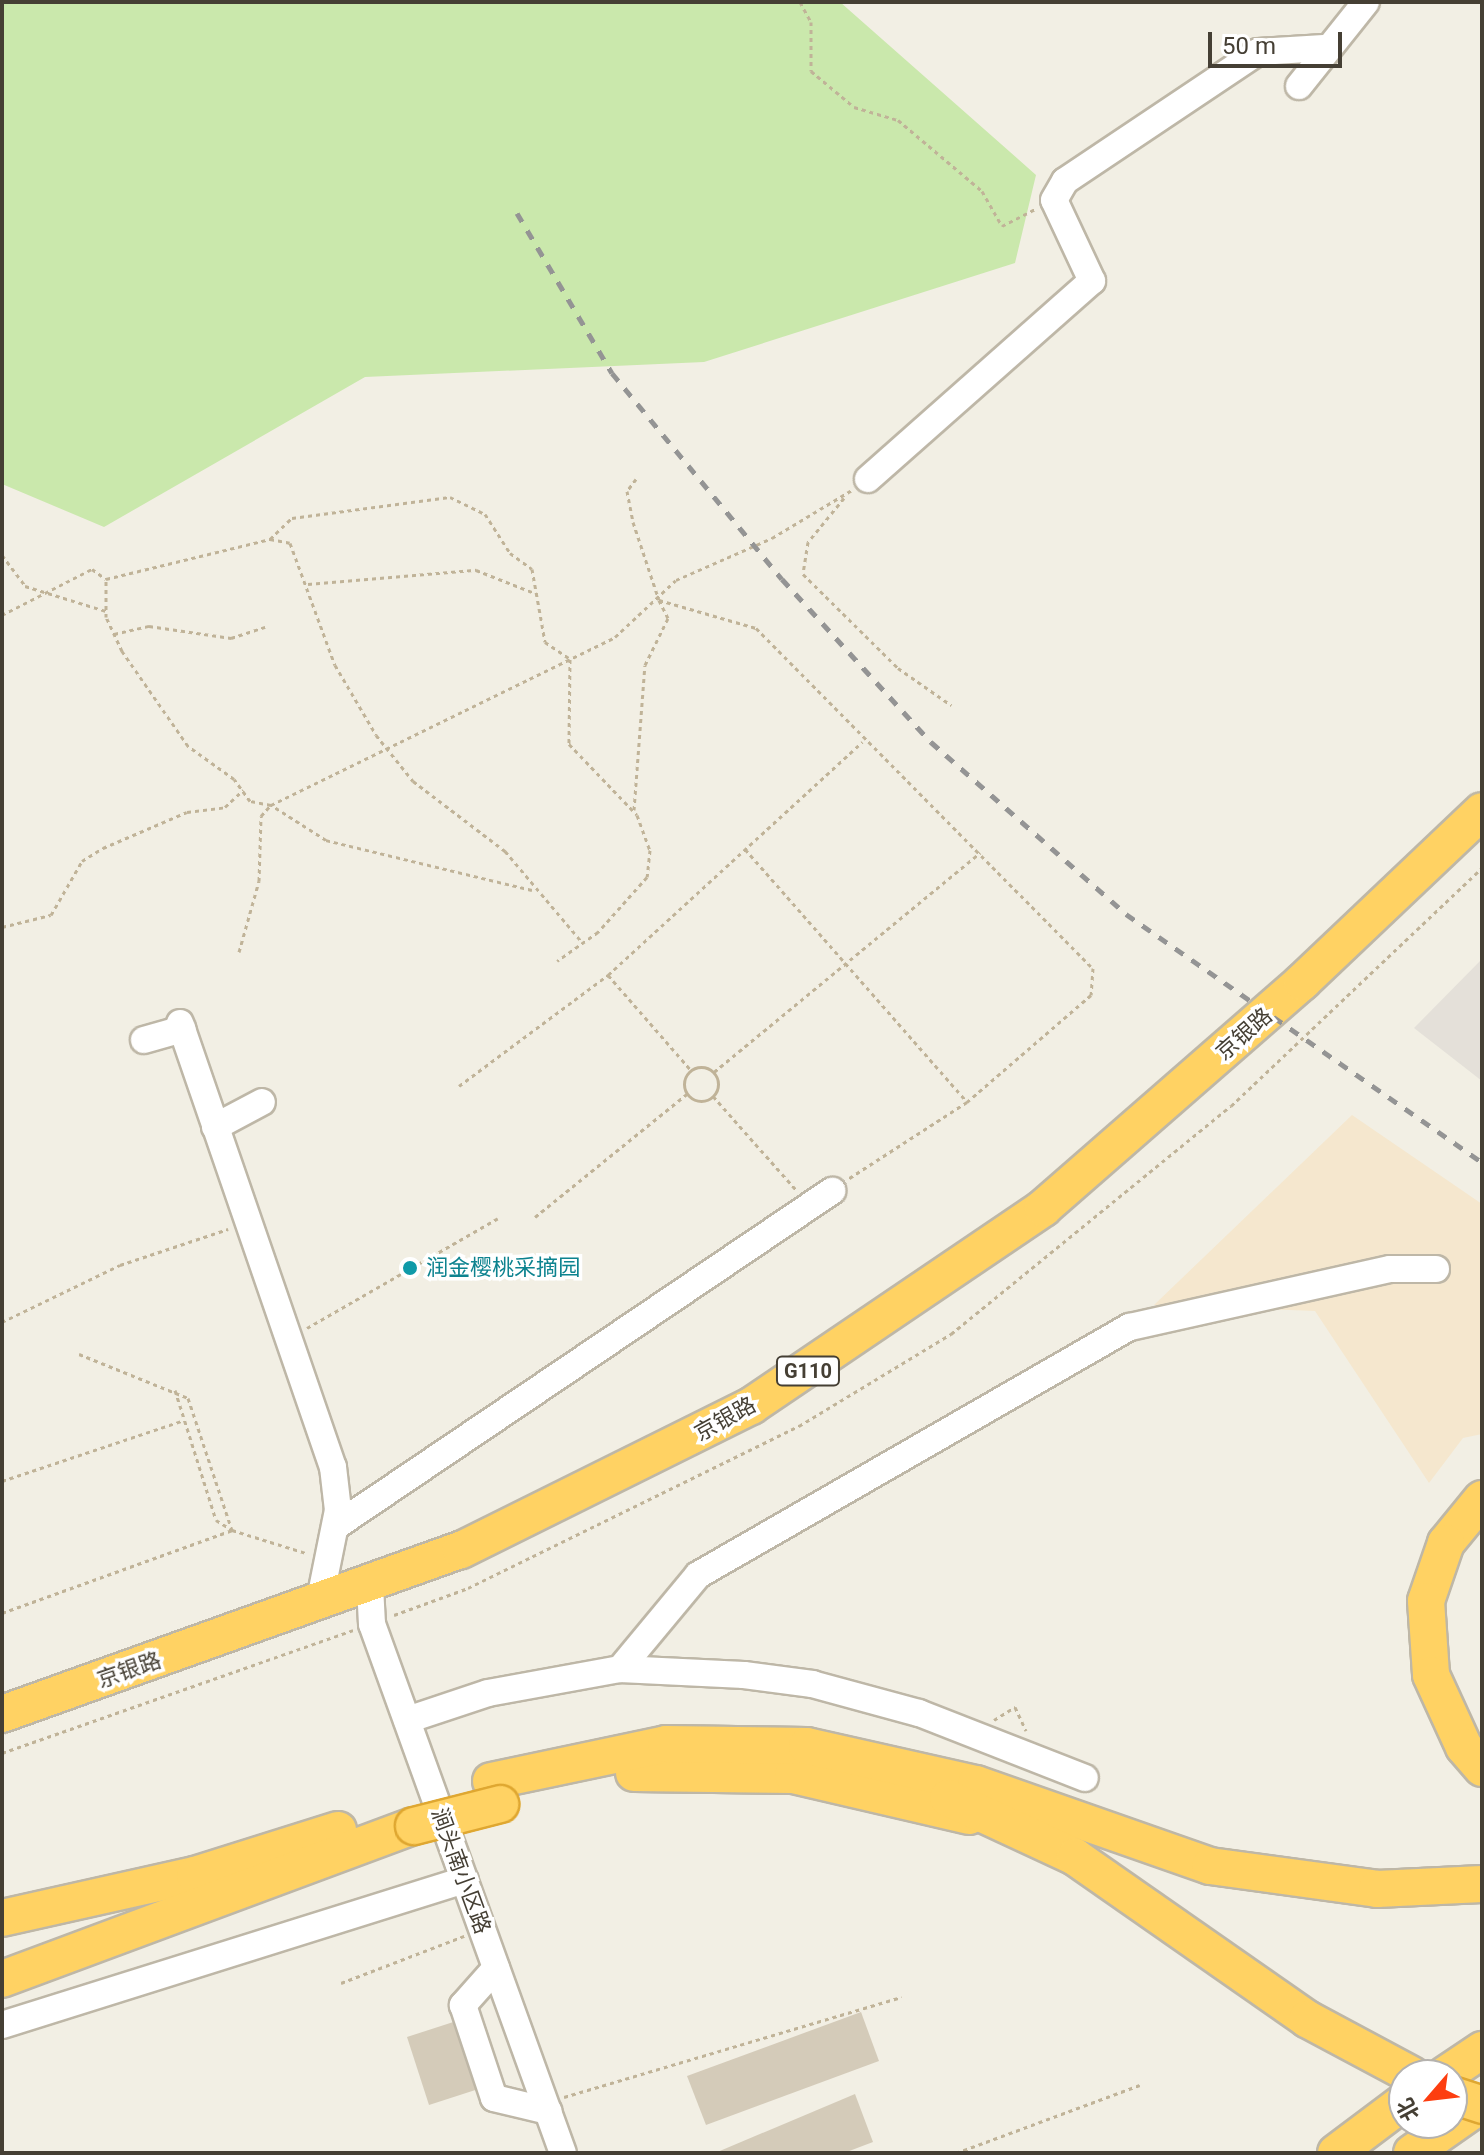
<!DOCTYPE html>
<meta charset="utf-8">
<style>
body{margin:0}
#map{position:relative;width:1484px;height:2155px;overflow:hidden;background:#f2efe4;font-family:Roboto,"Noto Sans SC",sans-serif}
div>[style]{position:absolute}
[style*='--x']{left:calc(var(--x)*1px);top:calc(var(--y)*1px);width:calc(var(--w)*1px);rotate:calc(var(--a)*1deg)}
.commercial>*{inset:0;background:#f5e7ce}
.industrial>*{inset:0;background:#e4e0d9}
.green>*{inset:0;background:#cae8ac}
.building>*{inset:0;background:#d4cbb9}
.path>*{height:3px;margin-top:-1.5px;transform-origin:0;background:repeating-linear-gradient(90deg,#c0b398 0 4px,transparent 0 8px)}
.path>.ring{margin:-1.5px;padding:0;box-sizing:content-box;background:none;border:3px solid #c0b398;border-radius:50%}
.roads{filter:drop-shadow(2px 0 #beb7a7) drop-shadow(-2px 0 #beb7a7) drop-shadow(0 2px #beb7a7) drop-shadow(0 -2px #beb7a7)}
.minor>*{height:26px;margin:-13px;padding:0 13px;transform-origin:13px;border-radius:13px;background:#fff}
.highway>*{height:36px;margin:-18px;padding:0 18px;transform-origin:18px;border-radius:18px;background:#ffd263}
.rail>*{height:5px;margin-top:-2.5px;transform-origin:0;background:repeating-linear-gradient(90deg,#949494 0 10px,transparent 0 20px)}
.bridges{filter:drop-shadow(2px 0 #dfa731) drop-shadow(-2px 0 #dfa731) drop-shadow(0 2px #dfa731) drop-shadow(0 -2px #dfa731)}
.highway-bridge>*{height:36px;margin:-18px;padding:0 18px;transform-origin:18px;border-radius:18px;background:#ffd263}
.dots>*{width:22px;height:22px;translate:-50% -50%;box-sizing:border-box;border:4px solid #fff;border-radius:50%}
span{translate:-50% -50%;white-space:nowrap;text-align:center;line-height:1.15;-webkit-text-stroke:7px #fff;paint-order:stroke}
.shield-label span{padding:2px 6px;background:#fff;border:2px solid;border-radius:6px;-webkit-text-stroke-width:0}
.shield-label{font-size:20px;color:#453f34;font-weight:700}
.street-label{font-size:22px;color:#453f34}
.culture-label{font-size:22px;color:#0d838f}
.left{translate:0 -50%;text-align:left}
.frame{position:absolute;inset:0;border:4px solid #453f34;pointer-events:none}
.north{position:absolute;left:1388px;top:2059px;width:80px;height:80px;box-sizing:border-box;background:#fff;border:2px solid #b5b2ae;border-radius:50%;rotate:242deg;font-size:22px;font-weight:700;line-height:32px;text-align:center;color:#453f34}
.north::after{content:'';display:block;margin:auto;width:28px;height:36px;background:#fd3e10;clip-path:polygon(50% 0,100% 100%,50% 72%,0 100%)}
.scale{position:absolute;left:1208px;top:32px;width:134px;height:36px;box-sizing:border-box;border:4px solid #453f34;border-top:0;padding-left:10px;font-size:24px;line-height:28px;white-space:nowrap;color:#453f34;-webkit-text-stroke:6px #fff;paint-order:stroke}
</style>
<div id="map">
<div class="commercial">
<div style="clip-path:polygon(1352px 1115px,1482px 1204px,1482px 1434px,1463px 1438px,1429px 1483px,1315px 1311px,1154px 1305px)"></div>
</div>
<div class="industrial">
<div style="clip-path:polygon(1482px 959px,1482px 1081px,1414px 1028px)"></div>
</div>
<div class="green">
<div style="clip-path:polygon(2px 2px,840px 2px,1036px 175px,1015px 263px,704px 362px,365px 377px,104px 527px,2px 484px)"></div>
</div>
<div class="building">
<div style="clip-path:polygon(861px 2012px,879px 2061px,706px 2125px,687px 2076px)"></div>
<div style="clip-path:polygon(475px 2015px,497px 2083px,429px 2105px,407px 2037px)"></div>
<div style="clip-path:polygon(855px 2094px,873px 2142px,844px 2153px,715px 2153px)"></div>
</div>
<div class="path">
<div style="--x:800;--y:2;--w:23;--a:61"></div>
<div style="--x:811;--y:22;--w:49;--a:90"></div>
<div style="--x:811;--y:71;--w:56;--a:39.9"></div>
<div style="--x:854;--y:107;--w:46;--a:16.5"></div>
<div style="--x:898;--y:120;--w:110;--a:40.2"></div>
<div style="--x:982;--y:191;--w:40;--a:60.3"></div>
<div style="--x:1002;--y:226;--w:37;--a:-27"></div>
<div style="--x:636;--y:479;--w:15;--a:127"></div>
<div style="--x:627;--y:491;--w:32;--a:79"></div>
<div style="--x:633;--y:522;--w:82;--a:71.6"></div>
<div style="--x:659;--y:600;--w:101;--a:16.1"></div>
<div style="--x:756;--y:628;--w:479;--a:45.3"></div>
<div style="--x:1093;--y:968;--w:27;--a:94"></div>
<div style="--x:1091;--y:995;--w:164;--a:139.2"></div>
<div style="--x:967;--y:1102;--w:142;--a:147.1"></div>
<div style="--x:844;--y:498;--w:57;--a:129.3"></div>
<div style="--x:808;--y:542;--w:32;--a:99"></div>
<div style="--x:803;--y:574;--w:134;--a:44.7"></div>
<div style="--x:898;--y:668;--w:65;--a:34.9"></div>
<div style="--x:270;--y:539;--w:30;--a:-44"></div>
<div style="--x:292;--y:518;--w:159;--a:-7.6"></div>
<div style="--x:450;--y:497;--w:39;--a:26"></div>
<div style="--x:485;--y:514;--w:46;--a:57.3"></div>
<div style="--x:510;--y:553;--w:27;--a:36"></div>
<div style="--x:532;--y:569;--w:74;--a:79.9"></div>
<div style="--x:545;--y:642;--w:30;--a:34"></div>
<div style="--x:570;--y:659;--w:85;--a:90.7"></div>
<div style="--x:569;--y:744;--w:98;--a:46.2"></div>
<div style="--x:637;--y:815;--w:37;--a:70"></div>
<div style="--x:650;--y:850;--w:27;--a:96"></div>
<div style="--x:647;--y:877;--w:74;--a:131.7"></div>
<div style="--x:598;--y:932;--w:50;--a:144.7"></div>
<div style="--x:2;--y:555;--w:39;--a:53"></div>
<div style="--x:25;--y:586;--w:85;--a:17.2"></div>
<div style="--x:308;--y:584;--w:169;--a:-4.8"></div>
<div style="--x:476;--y:570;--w:66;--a:21.5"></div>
<div style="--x:2;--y:615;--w:101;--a:-27.1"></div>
<div style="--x:92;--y:569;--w:17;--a:36"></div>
<div style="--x:114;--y:634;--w:36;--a:-13"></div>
<div style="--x:149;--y:626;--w:83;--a:8.3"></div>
<div style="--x:231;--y:638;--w:36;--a:-18"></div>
<div style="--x:634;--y:810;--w:145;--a:-85.7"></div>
<div style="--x:645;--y:665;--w:52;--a:-63.9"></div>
<div style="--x:668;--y:618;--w:20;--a:-117"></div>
<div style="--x:745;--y:849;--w:337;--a:48.7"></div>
<div style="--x:532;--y:890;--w:212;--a:-166.4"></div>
<div style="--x:326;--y:840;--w:65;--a:-147.5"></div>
<div style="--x:271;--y:805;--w:21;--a:-169"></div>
<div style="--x:250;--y:801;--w:27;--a:-126"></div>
<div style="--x:234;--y:779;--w:57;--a:-144.3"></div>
<div style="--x:188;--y:746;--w:116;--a:-124.8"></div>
<div style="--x:122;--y:651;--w:38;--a:-115"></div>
<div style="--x:106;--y:617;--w:38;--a:-90"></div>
<div style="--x:106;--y:579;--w:169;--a:-13.7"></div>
<div style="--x:270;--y:539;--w:20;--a:11"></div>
<div style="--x:290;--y:543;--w:130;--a:69.8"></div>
<div style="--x:335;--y:665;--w:81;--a:59.6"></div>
<div style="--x:376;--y:735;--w:59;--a:51.2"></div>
<div style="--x:413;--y:781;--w:116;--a:37.3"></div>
<div style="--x:505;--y:851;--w:118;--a:49.8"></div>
<div style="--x:2;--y:927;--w:50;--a:-13.8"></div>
<div style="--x:51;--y:915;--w:62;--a:-60.1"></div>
<div style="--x:82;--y:861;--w:25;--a:-32"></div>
<div style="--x:103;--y:848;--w:91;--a:-23.2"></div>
<div style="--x:187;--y:812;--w:38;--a:-7"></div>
<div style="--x:225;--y:807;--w:25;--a:-43"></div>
<div style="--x:239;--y:952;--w:74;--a:-74.3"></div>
<div style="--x:259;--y:881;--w:65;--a:-88.2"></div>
<div style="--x:261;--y:816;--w:15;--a:-48"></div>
<div style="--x:271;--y:805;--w:383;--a:-26"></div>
<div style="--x:615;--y:637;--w:83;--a:-43.1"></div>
<div style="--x:676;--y:580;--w:105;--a:-23.6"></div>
<div style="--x:772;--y:538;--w:93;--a:-31"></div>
<div style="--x:608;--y:975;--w:126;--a:48.9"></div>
<div class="ring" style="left:684px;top:1067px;width:31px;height:31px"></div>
<div style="--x:714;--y:1072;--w:345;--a:-39.5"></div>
<div style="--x:459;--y:1086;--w:186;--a:-36.7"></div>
<div style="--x:608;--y:975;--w:345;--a:-42.5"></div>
<div style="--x:713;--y:1096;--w:127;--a:48.5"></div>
<div style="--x:535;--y:1217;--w:197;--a:-39"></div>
<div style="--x:2;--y:1322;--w:131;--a:-25.8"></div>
<div style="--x:120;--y:1265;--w:114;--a:-18.4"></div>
<div style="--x:307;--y:1328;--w:220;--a:-29.9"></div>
<div style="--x:79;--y:1354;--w:118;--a:22"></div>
<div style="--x:188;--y:1398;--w:139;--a:71.6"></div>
<div style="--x:232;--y:1530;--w:77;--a:17.3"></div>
<div style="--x:175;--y:1390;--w:136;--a:72.5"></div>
<div style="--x:216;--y:1520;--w:19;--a:32"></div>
<div style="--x:2;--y:1481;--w:192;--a:-18.5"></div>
<div style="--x:2;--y:1613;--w:245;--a:-19.8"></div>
<div style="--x:394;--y:1615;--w:79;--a:-20"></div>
<div style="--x:468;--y:1588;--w:369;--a:-26.1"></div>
<div style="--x:799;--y:1426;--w:178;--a:-31.2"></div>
<div style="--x:951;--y:1334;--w:361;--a:-39.2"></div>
<div style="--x:1231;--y:1106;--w:346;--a:-43.5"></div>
<div style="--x:994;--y:1720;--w:25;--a:-32"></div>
<div style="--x:1015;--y:1707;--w:26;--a:65"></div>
<div style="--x:2;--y:1753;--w:372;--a:-19.3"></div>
<div style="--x:341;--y:1983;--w:132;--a:-20.9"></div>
<div style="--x:564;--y:2097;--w:352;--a:-16.5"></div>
<div style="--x:956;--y:2153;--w:196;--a:-20.3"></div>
</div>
<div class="roads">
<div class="minor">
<div style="--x:1299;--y:86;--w:107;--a:-51.4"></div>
<div style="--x:868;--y:479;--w:299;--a:-41.5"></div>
<div style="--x:1092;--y:281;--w:89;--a:-115.1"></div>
<div style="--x:1054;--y:200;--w:22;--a:-60"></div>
<div style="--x:1065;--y:181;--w:232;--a:-33.8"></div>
<div style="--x:1258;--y:52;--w:66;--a:-3.5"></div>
<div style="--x:180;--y:1023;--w:470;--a:71"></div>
<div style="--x:333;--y:1467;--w:43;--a:83.4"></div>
<div style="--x:338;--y:1510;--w:96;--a:101.4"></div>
<div style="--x:144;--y:1040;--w:40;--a:-16"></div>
<div style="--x:215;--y:1127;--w:53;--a:-28"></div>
<div style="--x:336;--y:1526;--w:599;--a:-34.04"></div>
<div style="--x:370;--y:1586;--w:38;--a:87"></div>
<div style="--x:372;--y:1624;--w:562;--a:70.15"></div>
<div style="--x:620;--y:1669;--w:122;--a:-50.3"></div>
<div style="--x:698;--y:1575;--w:498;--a:-29.9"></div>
<div style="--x:1130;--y:1327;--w:266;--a:-12.6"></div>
<div style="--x:1390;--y:1269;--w:46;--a:0"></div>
<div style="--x:407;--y:1720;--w:85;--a:-18.4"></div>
<div style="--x:488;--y:1693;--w:134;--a:-10.3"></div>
<div style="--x:620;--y:1669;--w:124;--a:2.8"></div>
<div style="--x:744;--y:1675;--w:69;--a:7.5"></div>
<div style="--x:812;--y:1684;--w:111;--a:15.2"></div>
<div style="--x:919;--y:1713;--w:178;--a:21.4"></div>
<div style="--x:496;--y:1968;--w:50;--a:131.7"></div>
<div style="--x:463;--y:2005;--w:98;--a:71.6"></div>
<div style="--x:494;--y:2098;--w:56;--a:13.5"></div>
<div style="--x:2;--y:2025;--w:485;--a:-17.4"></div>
</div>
<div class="highway">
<div style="--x:1482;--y:1499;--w:57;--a:129.3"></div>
<div style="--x:1446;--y:1543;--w:61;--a:109"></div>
<div style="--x:1426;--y:1601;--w:74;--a:86.1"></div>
<div style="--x:1431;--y:1675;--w:79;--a:65.4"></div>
<div style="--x:1464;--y:1747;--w:28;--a:49"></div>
<div style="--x:2;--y:1714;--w:487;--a:-19.7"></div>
<div style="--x:461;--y:1550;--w:324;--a:-26.4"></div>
<div style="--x:751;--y:1406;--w:353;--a:-34.1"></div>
<div style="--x:1043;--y:1208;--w:344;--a:-41.1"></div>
<div style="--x:1302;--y:982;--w:248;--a:-43.5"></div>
<div style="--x:634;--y:1773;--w:159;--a:0.7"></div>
<div style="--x:793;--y:1775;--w:181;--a:13.1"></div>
<div style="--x:491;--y:1781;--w:179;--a:-11.9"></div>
<div style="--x:666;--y:1744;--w:141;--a:0.8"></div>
<div style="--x:807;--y:1746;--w:173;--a:12.7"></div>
<div style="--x:976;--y:1784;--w:248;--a:19.3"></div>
<div style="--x:1210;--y:1866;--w:169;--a:7.8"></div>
<div style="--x:1377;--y:1889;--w:105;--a:-2.7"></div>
<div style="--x:948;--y:1798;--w:140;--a:24.9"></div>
<div style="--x:1075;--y:1857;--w:283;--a:34.9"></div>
<div style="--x:1307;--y:2019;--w:119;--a:28.1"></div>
<div style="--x:2;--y:1918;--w:198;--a:-12.6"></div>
<div style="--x:195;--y:1875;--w:150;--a:-17.5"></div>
<div style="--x:2;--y:1979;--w:439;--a:-20.4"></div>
<div style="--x:1445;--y:2075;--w:45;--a:-34"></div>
<div style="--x:1336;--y:2153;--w:85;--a:-36.9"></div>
<div style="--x:1412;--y:2153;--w:85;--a:-35"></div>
</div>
</div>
<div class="rail">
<div style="--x:517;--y:213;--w:186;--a:59.3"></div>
<div style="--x:612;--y:373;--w:267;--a:50.5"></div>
<div style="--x:782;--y:579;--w:221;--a:47.6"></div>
<div style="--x:931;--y:742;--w:260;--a:41.4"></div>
<div style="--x:1126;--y:914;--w:434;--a:34.9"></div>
</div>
<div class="bridges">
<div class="highway-bridge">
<div style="--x:414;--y:1826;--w:89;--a:-14.3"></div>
<div style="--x:1452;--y:2095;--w:32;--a:18"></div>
</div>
</div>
<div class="dots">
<div style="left:410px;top:1268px;background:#0f9aa8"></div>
</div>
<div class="shield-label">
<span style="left:808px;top:1371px">G110</span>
</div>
<div class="street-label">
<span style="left:1244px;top:1034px;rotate:-41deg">京银路</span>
<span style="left:725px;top:1419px;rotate:-29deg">京银路</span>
<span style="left:129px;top:1670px;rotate:-19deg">京银路</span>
<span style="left:461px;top:1871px;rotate:70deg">涧头南小区路</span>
</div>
<div class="culture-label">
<span class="left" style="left:426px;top:1268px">润金樱桃采摘园</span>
</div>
<div class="frame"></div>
<div class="north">北</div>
<div class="scale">50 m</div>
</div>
